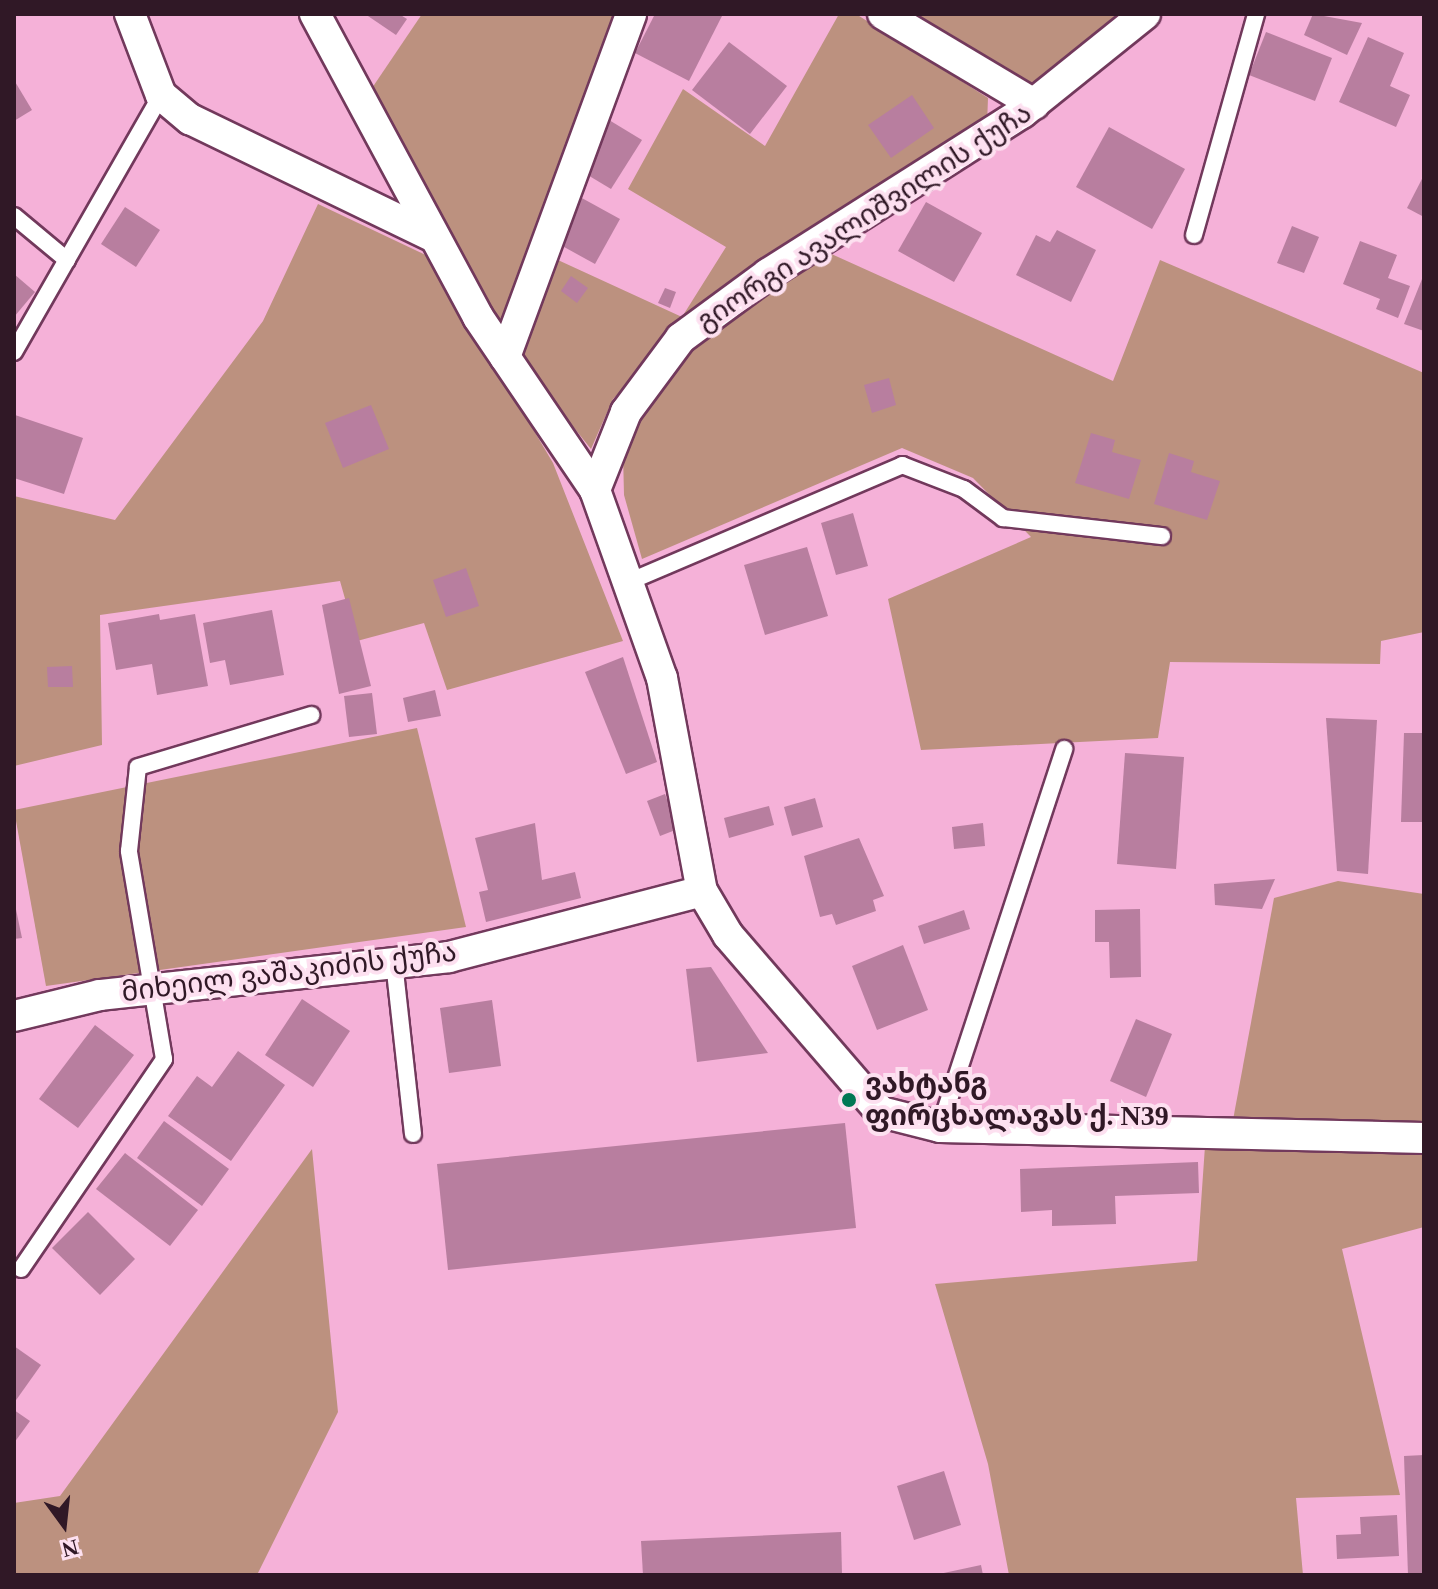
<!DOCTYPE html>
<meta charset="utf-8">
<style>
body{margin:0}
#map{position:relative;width:1438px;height:1589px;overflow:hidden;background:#f5b1d8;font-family:"Times New Roman","Noto Sans Georgian",serif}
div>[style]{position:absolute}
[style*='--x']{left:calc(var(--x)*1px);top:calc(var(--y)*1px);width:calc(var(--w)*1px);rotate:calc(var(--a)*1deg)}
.green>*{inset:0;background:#bc917f}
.building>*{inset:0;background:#b87e9f}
.roads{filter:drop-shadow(2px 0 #72395c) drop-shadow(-2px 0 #72395c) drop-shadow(0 2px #72395c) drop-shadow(0 -2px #72395c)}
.service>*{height:16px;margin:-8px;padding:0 8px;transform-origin:8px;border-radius:8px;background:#fff}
.minor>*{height:30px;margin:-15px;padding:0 15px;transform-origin:15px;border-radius:15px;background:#fff}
.dots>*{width:22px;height:22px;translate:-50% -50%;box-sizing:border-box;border:4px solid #fde0f0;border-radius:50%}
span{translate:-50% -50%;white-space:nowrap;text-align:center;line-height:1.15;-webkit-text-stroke:8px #fde0f0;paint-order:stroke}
.street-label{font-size:28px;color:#301826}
.poi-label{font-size:28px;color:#301826;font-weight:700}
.left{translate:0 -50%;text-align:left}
.frame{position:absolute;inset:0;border:16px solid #301826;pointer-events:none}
.north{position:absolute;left:24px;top:1485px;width:80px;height:80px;-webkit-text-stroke:6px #fde0f0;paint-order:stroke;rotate:165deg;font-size:22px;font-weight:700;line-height:32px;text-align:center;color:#301826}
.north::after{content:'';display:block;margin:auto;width:28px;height:36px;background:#301826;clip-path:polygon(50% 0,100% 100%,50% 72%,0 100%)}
</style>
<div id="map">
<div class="green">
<div style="clip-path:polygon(422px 14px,619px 14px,501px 331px,370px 91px)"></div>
<div style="clip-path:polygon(839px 14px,856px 14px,988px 98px,987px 125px,677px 331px,613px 399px,591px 449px,518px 358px,547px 255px,682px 317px,726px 247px,628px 189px,683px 89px,765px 146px)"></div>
<div style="clip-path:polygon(914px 14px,1122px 14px,1034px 89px)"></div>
<div style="clip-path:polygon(318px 204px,432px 258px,553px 463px,623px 641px,447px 690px,424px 623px,357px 641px,340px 581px,100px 615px,102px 745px,14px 766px,14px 496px,115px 520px,263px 321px)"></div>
<div style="clip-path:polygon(827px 252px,1113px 381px,1160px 260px,1424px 373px,1424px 632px,1381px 641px,1380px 664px,1170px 662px,1158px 738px,921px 750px,888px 599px,1031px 537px,973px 478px,902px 448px,642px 559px,624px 495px,623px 454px,644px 400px,687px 347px,743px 303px)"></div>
<div style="clip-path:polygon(417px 728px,466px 927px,46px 986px,14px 810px)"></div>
<div style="clip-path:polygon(1338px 881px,1424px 894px,1424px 1123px,1233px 1120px,1274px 898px)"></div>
<div style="clip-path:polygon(1205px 1146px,1424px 1148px,1424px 1227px,1342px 1249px,1400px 1495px,1296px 1498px,1303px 1575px,1009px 1575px,988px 1464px,935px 1284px,1197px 1261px)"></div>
<div style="clip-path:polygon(312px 1149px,338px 1412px,257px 1575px,14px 1575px,14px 1503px,60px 1496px)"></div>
</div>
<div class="building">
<div style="clip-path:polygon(365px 14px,399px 14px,407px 19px,396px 35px)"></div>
<div style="clip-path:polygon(655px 14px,723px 14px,689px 81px,635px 53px)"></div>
<div style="clip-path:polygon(1313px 14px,1362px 23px,1347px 55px,1304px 35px)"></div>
<div style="clip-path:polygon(1266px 32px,1332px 58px,1315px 101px,1249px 75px)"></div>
<div style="clip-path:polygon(1368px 37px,1404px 53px,1390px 86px,1410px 95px,1396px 127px,1339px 102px)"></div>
<div style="clip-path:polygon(729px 42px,787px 86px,750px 134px,692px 90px)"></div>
<div style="clip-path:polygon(14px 80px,32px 110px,14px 121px)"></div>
<div style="clip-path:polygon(912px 95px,934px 128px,891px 158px,868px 125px)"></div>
<div style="clip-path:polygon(609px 120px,642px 140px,611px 189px,586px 174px)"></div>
<div style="clip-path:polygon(1109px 127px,1185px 169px,1152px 229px,1076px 187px)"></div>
<div style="clip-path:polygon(1424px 175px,1424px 217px,1407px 208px)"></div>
<div style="clip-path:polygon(580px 197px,620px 219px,595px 264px,555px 242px)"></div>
<div style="clip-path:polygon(926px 202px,982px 233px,954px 282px,898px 251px)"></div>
<div style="clip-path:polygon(125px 207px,160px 230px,136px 267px,101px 244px)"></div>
<div style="clip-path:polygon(1292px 226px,1319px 237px,1304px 273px,1277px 263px)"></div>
<div style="clip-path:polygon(1057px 230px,1096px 250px,1071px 302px,1016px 275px,1036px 235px,1050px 242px)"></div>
<div style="clip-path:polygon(1360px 241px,1397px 255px,1388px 278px,1410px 286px,1398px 318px,1376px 309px,1380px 299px,1343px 284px)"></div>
<div style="clip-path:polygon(14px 274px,35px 292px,14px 317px)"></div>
<div style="clip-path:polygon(1424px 274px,1424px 331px,1404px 324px)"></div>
<div style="clip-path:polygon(571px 276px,588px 288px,577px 303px,561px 291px)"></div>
<div style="clip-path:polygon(665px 288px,676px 292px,670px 308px,658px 303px)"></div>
<div style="clip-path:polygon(889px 378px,896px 405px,872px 413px,864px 385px)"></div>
<div style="clip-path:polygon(371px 405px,389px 449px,343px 468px,325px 423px)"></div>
<div style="clip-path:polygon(15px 415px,83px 438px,64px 494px,14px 478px)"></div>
<div style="clip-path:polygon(1091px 433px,1115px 440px,1112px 452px,1141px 460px,1129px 499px,1075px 483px)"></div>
<div style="clip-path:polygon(1169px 453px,1194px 461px,1191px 472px,1220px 481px,1207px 520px,1154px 504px)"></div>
<div style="clip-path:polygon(853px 513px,868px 566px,836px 575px,821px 523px)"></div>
<div style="clip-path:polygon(807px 547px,828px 616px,765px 635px,744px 565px)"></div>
<div style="clip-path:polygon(466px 568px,479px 606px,446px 617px,433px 580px)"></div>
<div style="clip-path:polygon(349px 598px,371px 686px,339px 694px,322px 605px)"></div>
<div style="clip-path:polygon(272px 610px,284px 675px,230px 685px,225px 660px,210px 663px,203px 623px)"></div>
<div style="clip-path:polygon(159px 614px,160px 620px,195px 614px,208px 686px,157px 695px,152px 664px,116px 670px,108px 623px)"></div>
<div style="clip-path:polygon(623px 657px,657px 762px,626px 774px,585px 672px)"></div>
<div style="clip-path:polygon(72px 666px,73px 687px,48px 687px,47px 667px)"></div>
<div style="clip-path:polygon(435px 690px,441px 716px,408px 722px,403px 698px)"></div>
<div style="clip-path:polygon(372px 693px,377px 734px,349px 737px,344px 696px)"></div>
<div style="clip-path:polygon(1326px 718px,1377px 720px,1368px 874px,1337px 871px)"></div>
<div style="clip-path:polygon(1404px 733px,1424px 733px,1424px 822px,1401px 822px)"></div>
<div style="clip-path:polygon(1125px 753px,1184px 757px,1176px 869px,1117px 864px)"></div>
<div style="clip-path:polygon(665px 794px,678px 829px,660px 836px,647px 801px)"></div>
<div style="clip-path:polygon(815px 798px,823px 827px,792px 836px,784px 807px)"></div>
<div style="clip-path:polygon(769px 806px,774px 825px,729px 838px,724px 818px)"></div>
<div style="clip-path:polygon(535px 823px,542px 880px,575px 872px,581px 898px,486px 922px,479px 892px,488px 890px,475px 838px)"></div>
<div style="clip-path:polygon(983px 823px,985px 846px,954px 849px,952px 827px)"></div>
<div style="clip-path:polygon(859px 838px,884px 896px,873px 900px,876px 911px,836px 925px,832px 914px,820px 917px,804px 856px)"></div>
<div style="clip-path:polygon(1275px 879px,1262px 909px,1215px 905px,1214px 884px)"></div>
<div style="clip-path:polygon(14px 900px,22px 938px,14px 939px)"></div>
<div style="clip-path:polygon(1140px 909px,1141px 977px,1110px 978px,1109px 942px,1095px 942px,1095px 910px)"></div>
<div style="clip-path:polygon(964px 910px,970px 929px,924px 944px,918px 926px)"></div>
<div style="clip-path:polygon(903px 945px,928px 1010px,877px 1030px,852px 966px)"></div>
<div style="clip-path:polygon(711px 967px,768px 1053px,697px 1062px,686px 969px)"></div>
<div style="clip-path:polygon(302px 999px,350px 1031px,313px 1087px,265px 1055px)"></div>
<div style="clip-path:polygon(492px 1000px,501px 1066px,449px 1073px,440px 1008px)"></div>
<div style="clip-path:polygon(1136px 1019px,1172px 1034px,1146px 1097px,1110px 1081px)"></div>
<div style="clip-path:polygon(95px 1025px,134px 1055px,78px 1128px,39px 1099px)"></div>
<div style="clip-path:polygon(238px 1051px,285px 1085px,231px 1161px,168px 1116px,197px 1076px,212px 1087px)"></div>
<div style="clip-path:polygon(164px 1121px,229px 1169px,202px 1206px,137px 1158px)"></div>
<div style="clip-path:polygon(845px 1123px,856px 1228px,448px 1270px,437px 1164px)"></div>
<div style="clip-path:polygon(125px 1153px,198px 1210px,170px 1246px,96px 1189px)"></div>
<div style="clip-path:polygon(1198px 1162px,1199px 1193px,1115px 1196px,1116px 1224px,1052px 1226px,1052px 1210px,1021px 1212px,1020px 1169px)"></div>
<div style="clip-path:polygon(88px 1212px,135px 1259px,100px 1295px,52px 1248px)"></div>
<div style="clip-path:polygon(14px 1346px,41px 1365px,14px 1403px)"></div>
<div style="clip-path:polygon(14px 1410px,30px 1421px,14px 1443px)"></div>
<div style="clip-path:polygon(1424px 1455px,1424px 1575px,1408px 1575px,1404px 1456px)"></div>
<div style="clip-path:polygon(944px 1471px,961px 1525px,914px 1540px,897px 1486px)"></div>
<div style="clip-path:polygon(1397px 1515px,1399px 1556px,1337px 1559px,1336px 1535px,1361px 1534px,1360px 1517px)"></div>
<div style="clip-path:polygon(841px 1532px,842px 1575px,643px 1575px,641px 1541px)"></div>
<div style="clip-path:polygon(981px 1565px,983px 1575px,939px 1575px,939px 1574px)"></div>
</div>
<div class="roads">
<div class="service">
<div style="--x:14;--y:216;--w:69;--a:39.7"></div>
<div style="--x:1194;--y:235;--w:230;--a:-74.3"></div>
<div style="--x:14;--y:352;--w:296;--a:-60.2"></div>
<div style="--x:633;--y:580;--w:293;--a:-23.1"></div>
<div style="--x:902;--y:465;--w:66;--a:21.2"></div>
<div style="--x:964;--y:489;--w:49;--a:36.6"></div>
<div style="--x:1003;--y:518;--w:160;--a:6.5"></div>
<div style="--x:394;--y:962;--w:173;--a:83.7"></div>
<div style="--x:940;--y:1127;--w:398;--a:-71.8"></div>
<div style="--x:21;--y:1269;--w:254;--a:-55.7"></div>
<div style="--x:164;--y:1059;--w:211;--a:-99.6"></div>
<div style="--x:129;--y:851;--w:84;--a:-83.9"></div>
<div style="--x:138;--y:767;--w:181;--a:-16.7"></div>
</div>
<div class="minor">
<div style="--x:130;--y:14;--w:87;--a:69.1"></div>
<div style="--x:161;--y:95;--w:38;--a:40"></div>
<div style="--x:190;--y:119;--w:271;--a:25.8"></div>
<div style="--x:315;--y:14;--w:344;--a:61.7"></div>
<div style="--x:478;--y:317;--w:209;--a:55.9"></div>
<div style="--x:595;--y:490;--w:200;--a:70.4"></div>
<div style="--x:662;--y:678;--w:217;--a:79.4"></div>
<div style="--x:702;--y:891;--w:51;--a:59.4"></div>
<div style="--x:728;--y:935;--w:234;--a:49.2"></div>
<div style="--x:881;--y:1112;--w:61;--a:14.3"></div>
<div style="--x:940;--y:1127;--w:484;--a:1.3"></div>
<div style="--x:883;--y:14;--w:176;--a:30.8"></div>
<div style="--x:505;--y:357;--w:365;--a:-69.8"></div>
<div style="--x:595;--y:490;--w:84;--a:-68.3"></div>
<div style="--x:626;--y:412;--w:92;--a:-53.4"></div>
<div style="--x:681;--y:338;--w:108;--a:-36.3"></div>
<div style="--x:768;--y:274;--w:301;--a:-32.4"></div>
<div style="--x:1022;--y:113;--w:158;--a:-38.8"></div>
<div style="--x:14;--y:1016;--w:89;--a:-13.7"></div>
<div style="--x:100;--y:995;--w:351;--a:-6.2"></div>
<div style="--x:449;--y:957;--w:261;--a:-14.6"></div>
</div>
</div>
<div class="dots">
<div style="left:849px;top:1100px;background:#007854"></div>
</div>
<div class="street-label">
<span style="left:864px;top:217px;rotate:-33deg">გიორგი ავალიშვილის ქუჩა</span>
<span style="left:289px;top:972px;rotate:-7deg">მიხეილ ვაშაკიძის ქუჩა</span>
</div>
<div class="poi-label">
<span class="left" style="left:865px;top:1100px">ვახტანგ<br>ფირცხალავას ქ. N39</span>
</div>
<div class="frame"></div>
<div class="north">N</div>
</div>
